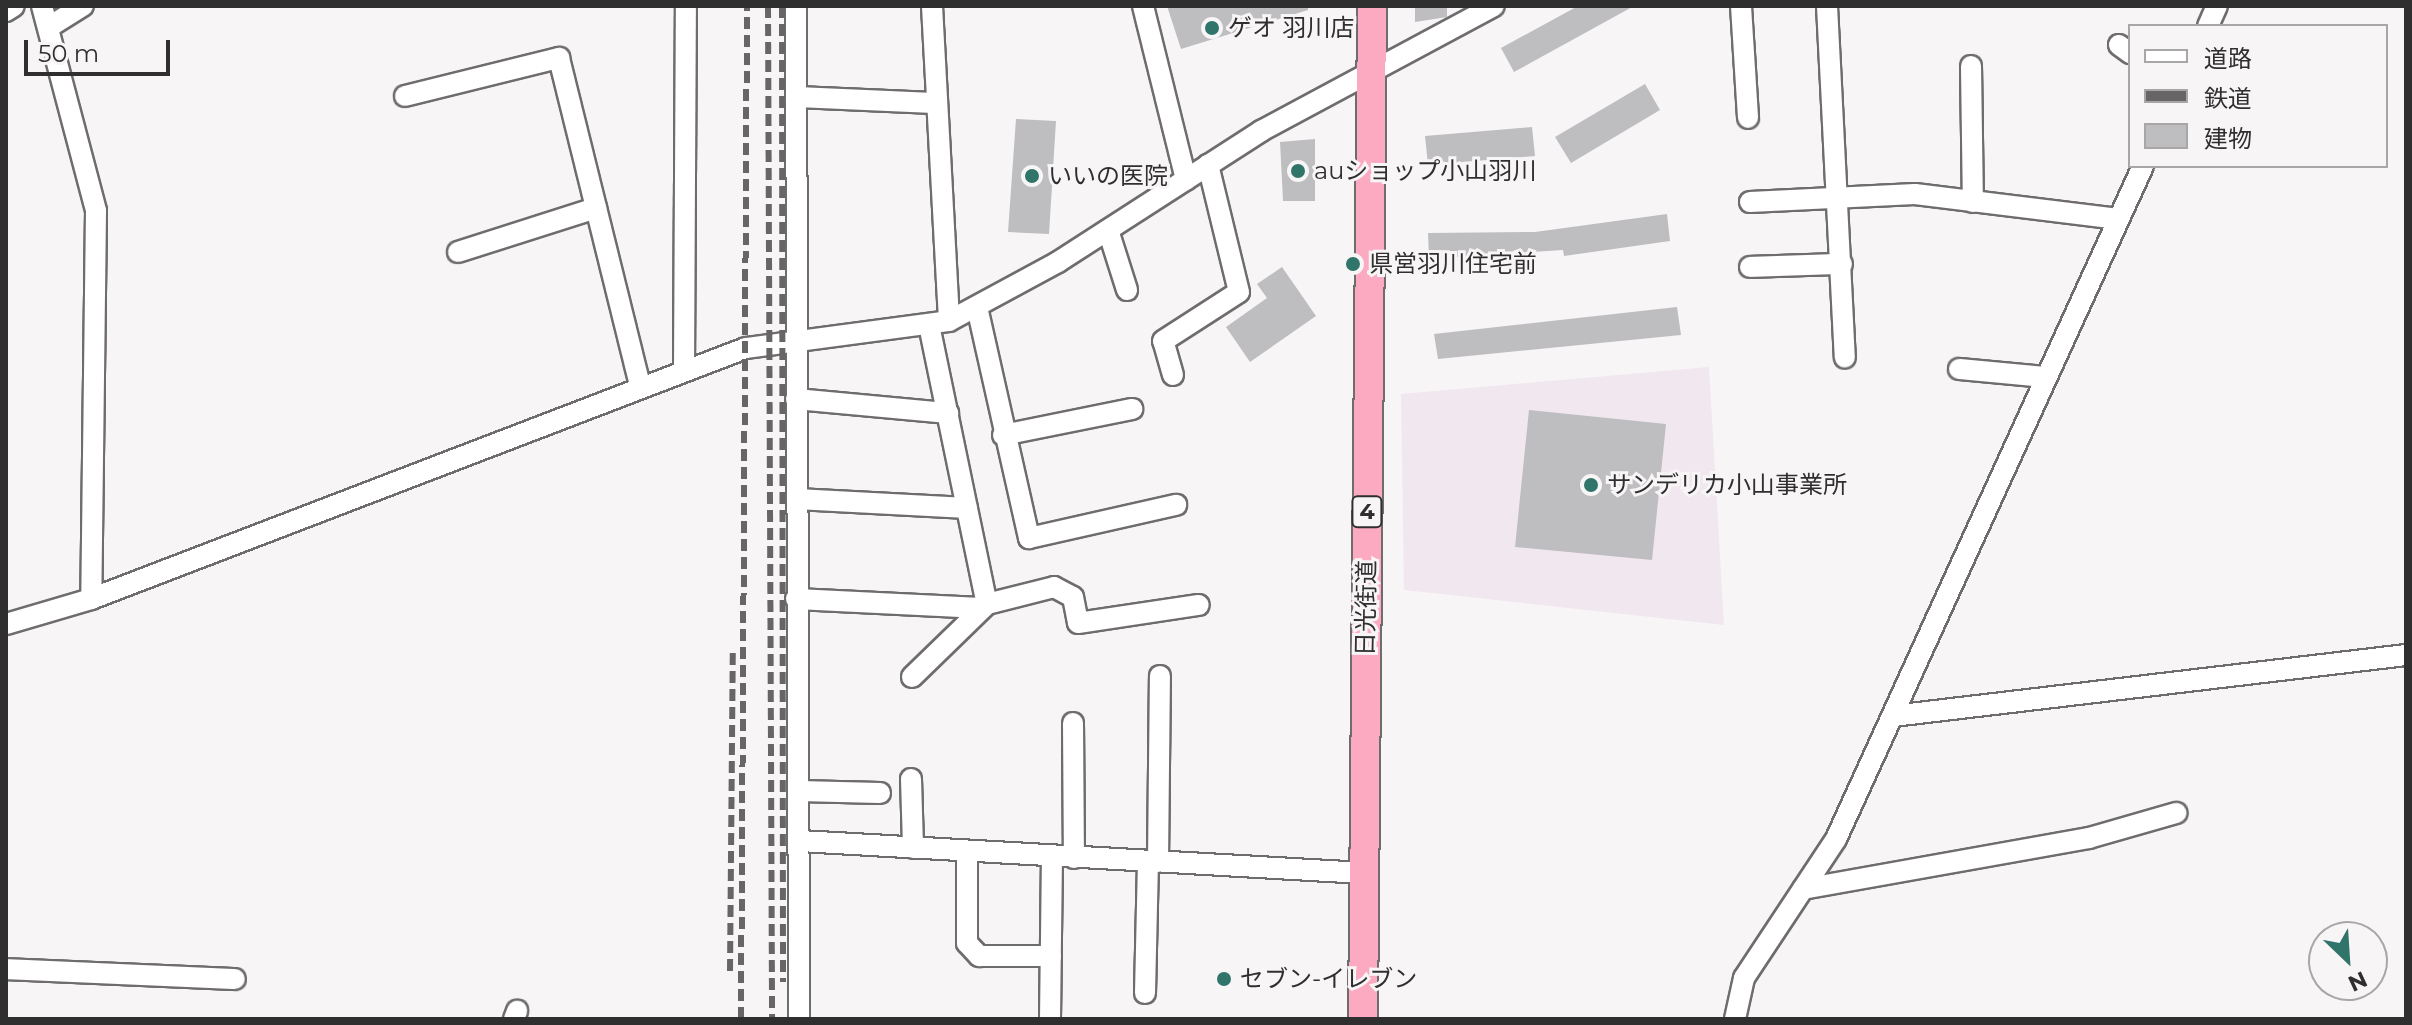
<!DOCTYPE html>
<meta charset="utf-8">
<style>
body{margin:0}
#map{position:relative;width:2412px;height:1025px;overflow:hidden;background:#f8f5f7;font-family:Montserrat,"Noto Sans JP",sans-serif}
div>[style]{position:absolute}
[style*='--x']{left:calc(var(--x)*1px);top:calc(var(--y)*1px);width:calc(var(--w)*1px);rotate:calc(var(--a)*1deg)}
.built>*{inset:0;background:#f1e7ef}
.building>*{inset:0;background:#bebdc0}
.roads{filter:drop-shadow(2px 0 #6f6c6e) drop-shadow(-2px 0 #6f6c6e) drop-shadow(0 2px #6f6c6e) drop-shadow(0 -2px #6f6c6e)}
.minor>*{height:20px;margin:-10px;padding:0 10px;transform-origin:10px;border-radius:10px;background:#fff}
.highway>*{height:28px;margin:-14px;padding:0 14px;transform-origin:14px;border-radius:14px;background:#fcaac1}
.rail>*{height:6px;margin-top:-3px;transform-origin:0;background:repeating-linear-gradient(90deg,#676566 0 12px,transparent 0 18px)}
.dots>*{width:22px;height:22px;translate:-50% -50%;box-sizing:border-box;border:4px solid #f8f5f7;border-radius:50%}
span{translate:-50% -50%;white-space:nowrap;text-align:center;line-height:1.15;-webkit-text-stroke:6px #f8f5f7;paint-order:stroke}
.shield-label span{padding:2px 6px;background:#f8f5f7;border:2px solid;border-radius:6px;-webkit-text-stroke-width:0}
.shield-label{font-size:22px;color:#302f30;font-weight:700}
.poi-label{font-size:24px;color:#302f30}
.left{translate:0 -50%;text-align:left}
.street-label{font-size:24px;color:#302f30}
.frame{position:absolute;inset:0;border:8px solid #302f30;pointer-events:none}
.legend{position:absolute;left:2128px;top:24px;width:260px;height:144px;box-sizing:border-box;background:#f8f5f7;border:2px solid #a8a6a7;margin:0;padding:10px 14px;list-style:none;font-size:24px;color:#302f30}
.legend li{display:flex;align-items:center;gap:16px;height:40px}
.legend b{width:40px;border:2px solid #a8a6a7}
.north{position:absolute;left:2308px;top:921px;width:80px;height:80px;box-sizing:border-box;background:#f8f5f7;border:2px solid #a8a6a7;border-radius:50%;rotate:155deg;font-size:22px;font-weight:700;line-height:32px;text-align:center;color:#302f30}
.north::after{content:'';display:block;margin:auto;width:28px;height:36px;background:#31756a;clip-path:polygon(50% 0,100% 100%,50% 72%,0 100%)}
.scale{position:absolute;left:24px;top:40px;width:146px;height:36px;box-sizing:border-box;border:4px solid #302f30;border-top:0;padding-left:10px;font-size:24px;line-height:28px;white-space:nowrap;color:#302f30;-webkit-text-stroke:6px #f8f5f7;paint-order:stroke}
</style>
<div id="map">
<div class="built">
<div style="clip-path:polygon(1709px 367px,1724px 625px,1404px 590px,1401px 394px)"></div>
</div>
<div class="building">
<div style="clip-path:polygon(1167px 6px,1308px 6px,1308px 10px,1181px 49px)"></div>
<div style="clip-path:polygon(1415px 6px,1447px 6px,1447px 17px,1415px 22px)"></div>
<div style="clip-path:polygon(1578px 6px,1634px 6px,1514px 72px,1501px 48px)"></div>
<div style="clip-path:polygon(1645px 84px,1660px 110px,1571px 163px,1555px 137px)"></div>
<div style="clip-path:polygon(1016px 119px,1056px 121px,1049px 234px,1008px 232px)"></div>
<div style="clip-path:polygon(1532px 127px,1535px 156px,1428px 165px,1425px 136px)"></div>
<div style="clip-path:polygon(1315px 139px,1315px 201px,1283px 201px,1280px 142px)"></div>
<div style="clip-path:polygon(1667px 214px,1670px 241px,1564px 256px,1563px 250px,1429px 259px,1428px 233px,1535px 232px)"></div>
<div style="clip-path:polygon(1282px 267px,1316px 316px,1250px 362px,1226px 327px,1267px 298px,1257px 284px)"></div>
<div style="clip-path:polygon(1677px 307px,1681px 335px,1438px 359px,1434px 334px)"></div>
<div style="clip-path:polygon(1529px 410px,1666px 424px,1652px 560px,1515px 547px)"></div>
</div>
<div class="roads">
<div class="minor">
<div style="--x:42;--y:6;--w:212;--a:75.2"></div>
<div style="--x:96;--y:211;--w:388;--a:90.7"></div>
<div style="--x:796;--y:6;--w:1013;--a:89.83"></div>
<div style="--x:932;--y:6;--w:315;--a:86.9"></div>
<div style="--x:1143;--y:6;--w:179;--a:76.1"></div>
<div style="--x:1741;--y:6;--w:112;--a:86.4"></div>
<div style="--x:1827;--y:6;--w:352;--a:87.1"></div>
<div style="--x:6;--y:11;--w:9;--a:-32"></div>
<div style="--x:2208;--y:26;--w:22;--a:-66"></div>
<div style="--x:49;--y:27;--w:40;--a:-32"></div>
<div style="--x:2119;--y:45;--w:14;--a:36"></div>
<div style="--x:1971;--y:66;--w:136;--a:89.2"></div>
<div style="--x:405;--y:96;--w:159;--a:-13.9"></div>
<div style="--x:559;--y:58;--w:338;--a:76.1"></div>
<div style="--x:796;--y:97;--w:139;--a:2.5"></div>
<div style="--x:1750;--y:202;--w:165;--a:-2.8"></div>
<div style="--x:1915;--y:194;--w:205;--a:7"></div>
<div style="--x:1108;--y:230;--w:63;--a:72.4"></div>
<div style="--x:458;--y:252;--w:145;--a:-17.7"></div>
<div style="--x:1750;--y:267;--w:92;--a:-1.9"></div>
<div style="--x:977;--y:307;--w:237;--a:77.3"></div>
<div style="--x:1029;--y:538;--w:151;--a:-12.7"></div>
<div style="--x:929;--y:325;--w:285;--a:78.3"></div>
<div style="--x:987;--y:604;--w:69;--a:-14.2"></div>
<div style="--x:1054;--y:587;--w:21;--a:28"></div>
<div style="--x:1073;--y:597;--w:26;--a:79"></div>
<div style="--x:1078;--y:623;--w:122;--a:-8.5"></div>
<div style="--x:684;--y:369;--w:363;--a:-89.7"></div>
<div style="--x:1959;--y:369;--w:87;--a:5.3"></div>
<div style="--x:1173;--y:375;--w:35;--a:-106"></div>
<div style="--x:1163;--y:341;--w:90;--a:-32.8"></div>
<div style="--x:1239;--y:292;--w:131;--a:-103.7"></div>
<div style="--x:796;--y:399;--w:153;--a:5.3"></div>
<div style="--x:1003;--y:435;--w:132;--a:-11.4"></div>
<div style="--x:797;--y:499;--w:170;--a:3"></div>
<div style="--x:796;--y:599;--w:185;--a:2.8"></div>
<div style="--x:6;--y:624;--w:89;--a:-16.4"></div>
<div style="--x:91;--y:599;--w:701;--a:-20.97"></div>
<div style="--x:746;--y:348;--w:205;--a:-7.6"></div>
<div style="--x:949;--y:321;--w:124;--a:-28.4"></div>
<div style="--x:1058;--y:262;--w:242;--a:-32.8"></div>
<div style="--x:1261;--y:131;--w:264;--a:-28.2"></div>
<div style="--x:912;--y:677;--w:105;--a:-44.2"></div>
<div style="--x:1893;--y:716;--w:517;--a:-6.78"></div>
<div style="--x:1073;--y:723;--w:135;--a:89.6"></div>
<div style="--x:911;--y:779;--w:69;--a:88.3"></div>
<div style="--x:799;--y:791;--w:81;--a:1.4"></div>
<div style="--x:800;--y:841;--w:565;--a:3.25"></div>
<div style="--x:967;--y:851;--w:92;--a:90"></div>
<div style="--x:967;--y:943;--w:18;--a:47"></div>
<div style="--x:979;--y:956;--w:72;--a:0"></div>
<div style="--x:1158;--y:862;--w:186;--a:-89.4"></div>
<div style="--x:1803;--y:889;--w:291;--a:-10.1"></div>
<div style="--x:2089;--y:838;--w:91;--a:-16"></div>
<div style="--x:6;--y:969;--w:229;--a:2.5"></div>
<div style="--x:1145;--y:993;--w:132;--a:-88.7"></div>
<div style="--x:514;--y:1019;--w:9;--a:-69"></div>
<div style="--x:1050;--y:1019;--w:162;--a:-89.3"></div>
<div style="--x:1735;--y:1019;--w:42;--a:-77.6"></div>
<div style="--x:1744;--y:978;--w:167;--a:-56.5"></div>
<div style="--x:1836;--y:839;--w:740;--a:-65.48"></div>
</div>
<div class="highway">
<div style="--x:1363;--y:1019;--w:1013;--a:-89.49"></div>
</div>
</div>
<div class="rail">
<div style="--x:768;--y:6;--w:1013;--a:89.77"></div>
<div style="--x:782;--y:6;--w:976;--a:89.94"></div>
<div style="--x:730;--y:971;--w:324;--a:-89.5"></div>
<div style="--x:741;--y:1019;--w:1013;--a:-89.66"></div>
</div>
<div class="dots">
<div style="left:1212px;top:28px;background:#31756a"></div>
<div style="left:1298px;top:171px;background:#31756a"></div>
<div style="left:1032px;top:176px;background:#31756a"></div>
<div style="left:1353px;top:264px;background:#31756a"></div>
<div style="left:1591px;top:485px;background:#31756a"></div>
<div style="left:1224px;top:979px;background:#31756a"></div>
</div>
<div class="shield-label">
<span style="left:1367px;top:512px">4</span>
</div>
<div class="poi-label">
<span class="left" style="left:1228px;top:28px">ゲオ 羽川店</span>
<span class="left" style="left:1314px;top:171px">auショップ小山羽川</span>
<span class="left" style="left:1048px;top:176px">いいの医院</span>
<span class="left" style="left:1369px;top:264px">県営羽川住宅前</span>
<span class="left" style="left:1607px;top:485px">サンデリカ小山事業所</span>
<span class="left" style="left:1240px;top:979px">セブン-イレブン</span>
</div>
<div class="street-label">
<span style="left:1366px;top:608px;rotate:-89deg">日光街道</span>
</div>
<div class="frame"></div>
<ul class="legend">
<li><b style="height:10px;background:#fff"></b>道路</li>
<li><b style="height:10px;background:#676566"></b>鉄道</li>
<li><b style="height:22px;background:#bebdc0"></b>建物</li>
</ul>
<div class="north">N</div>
<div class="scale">50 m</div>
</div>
